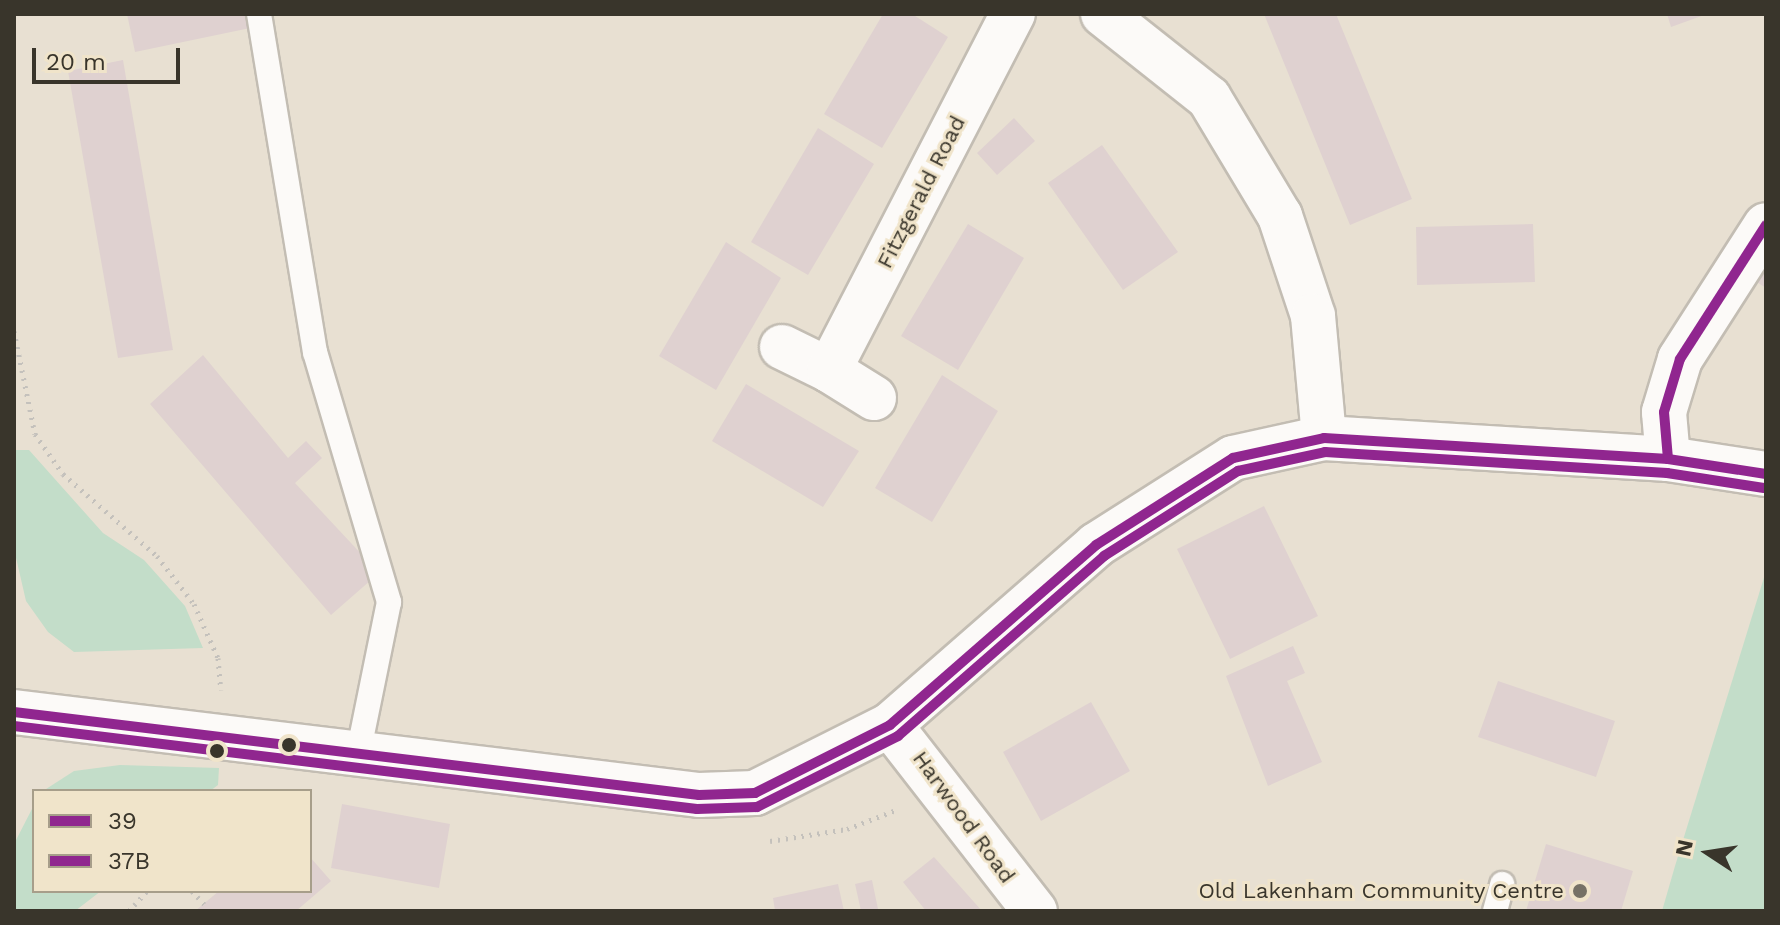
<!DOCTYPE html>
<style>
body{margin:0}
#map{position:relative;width:1780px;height:925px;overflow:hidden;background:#e8e0d2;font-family:"Work Sans",sans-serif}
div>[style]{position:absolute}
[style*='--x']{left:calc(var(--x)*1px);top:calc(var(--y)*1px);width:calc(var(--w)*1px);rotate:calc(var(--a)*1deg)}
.green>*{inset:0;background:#c3ddc9}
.building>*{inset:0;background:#dfd1d0}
.path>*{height:5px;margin-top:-2.5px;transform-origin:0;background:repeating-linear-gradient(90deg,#c4c1bc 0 2px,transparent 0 8px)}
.roads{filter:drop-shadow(2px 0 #c3bdb3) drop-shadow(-2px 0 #c3bdb3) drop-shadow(0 2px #c3bdb3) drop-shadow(0 -2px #c3bdb3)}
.lane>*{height:24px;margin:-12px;padding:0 12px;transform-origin:12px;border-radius:12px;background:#fcfaf8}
.street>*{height:44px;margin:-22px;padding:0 22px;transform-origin:22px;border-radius:22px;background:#fcfaf8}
.bus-1>*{height:10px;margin:-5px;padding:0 5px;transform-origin:5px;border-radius:5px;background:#90268f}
.bus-2>*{height:10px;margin:-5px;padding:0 5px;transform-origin:5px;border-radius:5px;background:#90268f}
.dots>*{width:22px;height:22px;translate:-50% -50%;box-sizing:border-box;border:4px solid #f0e4ca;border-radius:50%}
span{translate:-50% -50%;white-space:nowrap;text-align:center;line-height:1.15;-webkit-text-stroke:6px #f0e4ca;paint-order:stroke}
.street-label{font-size:22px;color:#39352b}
.poi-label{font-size:22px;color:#39352b}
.right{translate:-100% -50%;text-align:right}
.frame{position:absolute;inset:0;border:16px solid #39352b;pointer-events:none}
.legend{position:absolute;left:32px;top:789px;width:280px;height:104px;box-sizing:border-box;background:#f0e4ca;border:2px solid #a79e8a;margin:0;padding:10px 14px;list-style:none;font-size:24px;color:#39352b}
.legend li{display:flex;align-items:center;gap:16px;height:40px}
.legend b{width:40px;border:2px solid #a79e8a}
.north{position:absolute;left:1668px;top:813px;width:80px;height:80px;-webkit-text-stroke:6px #f0e4ca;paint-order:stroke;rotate:282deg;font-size:22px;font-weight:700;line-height:32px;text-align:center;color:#39352b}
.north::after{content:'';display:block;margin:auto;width:28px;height:36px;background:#39352b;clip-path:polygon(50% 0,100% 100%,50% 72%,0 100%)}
.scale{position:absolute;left:32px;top:48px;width:148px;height:36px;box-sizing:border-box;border:4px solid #39352b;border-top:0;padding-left:10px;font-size:24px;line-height:28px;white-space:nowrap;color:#39352b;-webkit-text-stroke:6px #f0e4ca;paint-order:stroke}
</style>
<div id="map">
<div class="green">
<div style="clip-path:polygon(14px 450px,29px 450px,103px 533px,144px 560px,185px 606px,203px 648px,74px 652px,48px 632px,26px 601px,14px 549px)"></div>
<div style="clip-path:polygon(1766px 571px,1766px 911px,1662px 911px,1675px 866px)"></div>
<div style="clip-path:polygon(120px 765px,219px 768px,218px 785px,210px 791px,43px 791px,74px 771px)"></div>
<div style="clip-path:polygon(34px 805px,34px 891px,101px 891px,75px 911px,14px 911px,14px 844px)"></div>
</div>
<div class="building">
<div style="clip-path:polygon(127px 14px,253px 14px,255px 27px,135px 52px)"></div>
<div style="clip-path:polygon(883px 14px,912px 14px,948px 37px,882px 148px,824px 114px)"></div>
<div style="clip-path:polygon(1264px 14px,1336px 14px,1412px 199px,1350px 225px)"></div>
<div style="clip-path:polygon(1667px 14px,1707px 14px,1671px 27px)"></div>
<div style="clip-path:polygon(123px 60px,173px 350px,118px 358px,68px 71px)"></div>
<div style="clip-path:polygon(1014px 118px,1035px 141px,997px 175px,977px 153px)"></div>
<div style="clip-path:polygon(818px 128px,874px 164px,808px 275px,751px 242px)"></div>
<div style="clip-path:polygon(1102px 145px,1178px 252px,1123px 290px,1048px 183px)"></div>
<div style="clip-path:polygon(968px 224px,1024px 258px,958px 370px,901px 336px)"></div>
<div style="clip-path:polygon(1533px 224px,1535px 282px,1417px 285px,1416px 227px)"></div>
<div style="clip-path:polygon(1766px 238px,1766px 288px,1743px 273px)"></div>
<div style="clip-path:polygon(726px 242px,781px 278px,716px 390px,659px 356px)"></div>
<div style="clip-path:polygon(203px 355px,288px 458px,306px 441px,322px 458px,295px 483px,379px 573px,331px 615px,150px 404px)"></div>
<div style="clip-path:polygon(942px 375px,998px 411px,932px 522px,875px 488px)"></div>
<div style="clip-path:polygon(746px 384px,859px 451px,823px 507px,712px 441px)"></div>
<div style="clip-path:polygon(1264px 506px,1318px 616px,1230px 659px,1177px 549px)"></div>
<div style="clip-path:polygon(1293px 646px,1305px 673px,1287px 681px,1322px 762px,1268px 786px,1226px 676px)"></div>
<div style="clip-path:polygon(1498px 681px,1615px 721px,1596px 777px,1478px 737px)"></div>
<div style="clip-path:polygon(1091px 702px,1130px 771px,1041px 821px,1003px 752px)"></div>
<div style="clip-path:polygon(342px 804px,450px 824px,439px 888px,331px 868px)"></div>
<div style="clip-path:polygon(1546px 844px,1633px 871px,1621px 911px,1526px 911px)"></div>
<div style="clip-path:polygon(310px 857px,331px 881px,296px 911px,195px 911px,219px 891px,310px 891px)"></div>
<div style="clip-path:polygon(934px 857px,982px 911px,926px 911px,903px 882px)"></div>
<div style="clip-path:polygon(872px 880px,878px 909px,861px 911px,855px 884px)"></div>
<div style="clip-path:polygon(838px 884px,844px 911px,775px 911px,773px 898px)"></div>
</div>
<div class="path">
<div style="--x:14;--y:331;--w:105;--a:78.5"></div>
<div style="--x:35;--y:434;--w:49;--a:55"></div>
<div style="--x:63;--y:474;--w:125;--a:41.1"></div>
<div style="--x:157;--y:556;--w:61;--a:52.4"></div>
<div style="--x:194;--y:604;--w:59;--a:66"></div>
<div style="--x:218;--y:658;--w:32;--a:85"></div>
<div style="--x:770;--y:841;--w:78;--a:-8.9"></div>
<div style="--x:847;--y:829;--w:53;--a:-21.2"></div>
<div style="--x:192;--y:891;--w:18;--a:47"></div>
<div style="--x:129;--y:911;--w:27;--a:-48"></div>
</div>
<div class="roads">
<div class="lane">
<div style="--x:259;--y:14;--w:343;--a:80.6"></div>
<div style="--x:315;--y:352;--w:261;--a:73.5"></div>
<div style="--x:389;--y:602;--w:155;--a:101.5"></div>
<div style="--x:1495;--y:911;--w:28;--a:-75"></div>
</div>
<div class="street">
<div style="--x:1103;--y:14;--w:135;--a:38.4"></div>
<div style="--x:1209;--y:98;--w:138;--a:59"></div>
<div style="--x:1280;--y:216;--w:105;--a:71.7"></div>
<div style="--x:1313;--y:316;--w:122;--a:84.8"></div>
<div style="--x:782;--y:347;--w:52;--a:26.1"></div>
<div style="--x:829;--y:370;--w:401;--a:-62.7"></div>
<div style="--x:829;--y:370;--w:53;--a:31.9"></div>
<div style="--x:1668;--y:459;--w:47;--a:-94.9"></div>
<div style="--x:1664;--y:412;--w:55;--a:-73.2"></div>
<div style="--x:1680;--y:359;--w:159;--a:-57.3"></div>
<div style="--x:14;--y:712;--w:690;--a:6.91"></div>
<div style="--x:699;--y:795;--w:56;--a:-2"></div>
<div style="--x:755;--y:793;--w:151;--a:-26.7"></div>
<div style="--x:890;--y:725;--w:274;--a:-41.1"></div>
<div style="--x:1096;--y:545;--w:162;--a:-32.4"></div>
<div style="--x:1233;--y:458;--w:93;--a:-12.4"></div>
<div style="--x:1324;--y:438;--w:345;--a:3.5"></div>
<div style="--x:1668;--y:459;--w:99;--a:8.7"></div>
<div style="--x:890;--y:725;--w:236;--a:52.1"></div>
</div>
</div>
<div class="bus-1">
<div style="--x:1668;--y:459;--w:47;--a:-94.9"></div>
<div style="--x:1664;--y:412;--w:55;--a:-73.2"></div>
<div style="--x:1680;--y:359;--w:159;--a:-57.3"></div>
<div style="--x:14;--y:712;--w:690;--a:6.91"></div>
<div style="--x:699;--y:795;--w:56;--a:-2"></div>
<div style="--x:755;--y:793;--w:151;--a:-26.7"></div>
<div style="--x:890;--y:725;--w:274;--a:-41.1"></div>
<div style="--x:1096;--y:545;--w:162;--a:-32.4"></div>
<div style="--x:1233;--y:458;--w:93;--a:-12.4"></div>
<div style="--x:1324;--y:438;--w:345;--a:3.5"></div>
<div style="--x:1668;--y:459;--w:99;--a:8.7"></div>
</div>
<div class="bus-2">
<div style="--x:14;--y:726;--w:688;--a:6.93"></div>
<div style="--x:697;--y:809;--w:60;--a:-1.9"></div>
<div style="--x:757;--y:807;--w:158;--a:-26.7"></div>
<div style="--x:898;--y:736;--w:274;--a:-41.1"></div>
<div style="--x:1104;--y:556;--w:159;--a:-32.4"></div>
<div style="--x:1238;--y:471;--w:89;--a:-12.3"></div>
<div style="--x:1325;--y:452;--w:343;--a:3.5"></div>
<div style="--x:1667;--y:473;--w:98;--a:8.8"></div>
</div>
<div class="dots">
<div style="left:289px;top:745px;background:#39352b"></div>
<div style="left:217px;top:751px;background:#39352b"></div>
<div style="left:1580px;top:891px;background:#767165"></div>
</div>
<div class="street-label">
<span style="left:921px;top:192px;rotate:-63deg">Fitzgerald Road</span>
<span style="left:964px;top:817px;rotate:54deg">Harwood Road</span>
</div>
<div class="poi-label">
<span class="right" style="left:1564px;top:891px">Old Lakenham Community Centre</span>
</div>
<div class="frame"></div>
<ul class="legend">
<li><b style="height:10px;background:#90268f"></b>39</li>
<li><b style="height:10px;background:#90268f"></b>37B</li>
</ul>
<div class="north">N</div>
<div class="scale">20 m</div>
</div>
